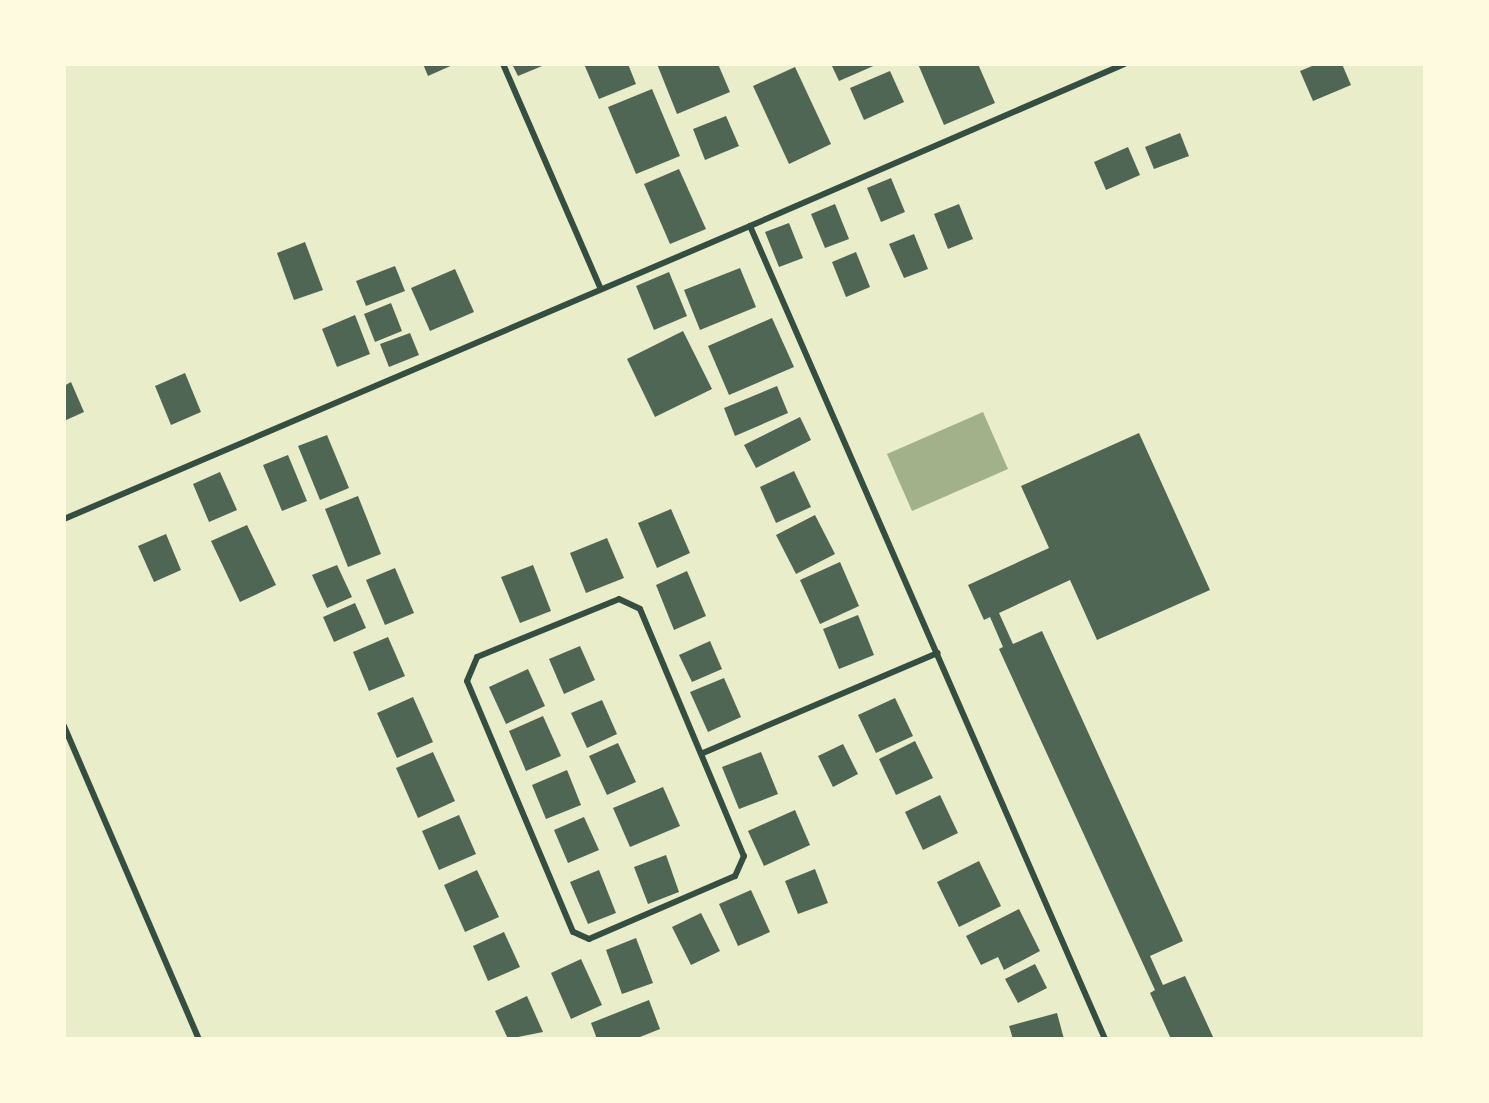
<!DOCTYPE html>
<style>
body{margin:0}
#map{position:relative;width:1489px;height:1103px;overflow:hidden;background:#e9edc9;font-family:"PT Sans",sans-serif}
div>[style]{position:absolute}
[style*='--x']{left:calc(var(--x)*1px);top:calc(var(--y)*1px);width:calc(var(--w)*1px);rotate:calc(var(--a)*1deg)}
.water>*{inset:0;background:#a3b18a}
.building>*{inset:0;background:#4f6655}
.service>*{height:6px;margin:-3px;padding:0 3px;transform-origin:3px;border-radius:3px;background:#344e41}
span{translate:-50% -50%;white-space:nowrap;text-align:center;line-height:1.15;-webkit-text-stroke:6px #fefae0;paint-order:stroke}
.frame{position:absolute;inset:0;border:66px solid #fefae0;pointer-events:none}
</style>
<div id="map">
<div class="water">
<div style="clip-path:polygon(983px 412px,1008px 469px,912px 511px,887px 454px)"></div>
</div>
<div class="building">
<div style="clip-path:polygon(423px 64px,455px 64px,428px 76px)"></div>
<div style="clip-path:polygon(512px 64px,547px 64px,518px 76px)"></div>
<div style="clip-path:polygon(584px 64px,628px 64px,636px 84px,599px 99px)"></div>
<div style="clip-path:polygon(657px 64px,718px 64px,730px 92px,677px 114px)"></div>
<div style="clip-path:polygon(831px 64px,878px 64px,839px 81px)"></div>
<div style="clip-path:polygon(918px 64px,978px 64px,995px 103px,944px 125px)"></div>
<div style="clip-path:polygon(1317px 64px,1342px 64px,1351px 85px,1313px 101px,1300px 71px)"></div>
<div style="clip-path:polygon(795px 67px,831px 144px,789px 164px,753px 86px)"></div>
<div style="clip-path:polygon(890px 71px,904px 102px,864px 120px,850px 88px)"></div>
<div style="clip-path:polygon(652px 89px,680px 156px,636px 174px,608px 107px)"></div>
<div style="clip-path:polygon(726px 116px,739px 146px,705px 160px,693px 129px)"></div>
<div style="clip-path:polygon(1180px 133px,1189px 156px,1154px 169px,1145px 147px)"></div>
<div style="clip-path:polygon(1128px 147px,1140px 175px,1106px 190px,1094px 162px)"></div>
<div style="clip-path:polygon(679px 169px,706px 229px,670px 244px,644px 184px)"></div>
<div style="clip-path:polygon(891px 178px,905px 212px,881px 222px,867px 188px)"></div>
<div style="clip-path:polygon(835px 204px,849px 239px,825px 248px,811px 214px)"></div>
<div style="clip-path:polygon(959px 204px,973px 239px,948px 249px,934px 214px)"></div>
<div style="clip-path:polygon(789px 223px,803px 258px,779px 267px,765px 232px)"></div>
<div style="clip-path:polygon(914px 234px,928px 269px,904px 278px,889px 244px)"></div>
<div style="clip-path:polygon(305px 242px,323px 290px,294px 300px,277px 253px)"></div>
<div style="clip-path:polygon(856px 252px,870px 287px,846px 297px,832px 262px)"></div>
<div style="clip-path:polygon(395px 266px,405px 291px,366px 306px,356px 281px)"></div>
<div style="clip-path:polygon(740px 268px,756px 307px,700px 330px,684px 290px)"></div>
<div style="clip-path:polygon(455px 269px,474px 312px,430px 331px,411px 288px)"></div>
<div style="clip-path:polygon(669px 272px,687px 316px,654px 330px,636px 286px)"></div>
<div style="clip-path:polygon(391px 303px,402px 331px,375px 342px,364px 314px)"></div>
<div style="clip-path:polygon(355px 315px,370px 354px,337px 367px,322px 329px)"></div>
<div style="clip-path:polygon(772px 318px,794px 367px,729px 395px,708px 346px)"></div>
<div style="clip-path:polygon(683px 331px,712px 389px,655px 417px,627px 359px)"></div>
<div style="clip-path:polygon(410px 333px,419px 355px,389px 367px,380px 344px)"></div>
<div style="clip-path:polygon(185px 373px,201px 412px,171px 425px,155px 386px)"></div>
<div style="clip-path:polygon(71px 382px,84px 412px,64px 421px,64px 386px)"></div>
<div style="clip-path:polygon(777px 386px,788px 413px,735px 436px,724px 408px)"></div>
<div style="clip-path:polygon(800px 417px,811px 440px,756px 468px,744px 445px)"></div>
<div style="clip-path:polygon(1139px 433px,1210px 590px,1097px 640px,1070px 580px,999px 613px,1013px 644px,1042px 631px,1183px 941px,1150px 956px,1163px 985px,1185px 976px,1214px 1039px,1171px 1039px,1150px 993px,1155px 990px,999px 649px,1003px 647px,990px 617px,984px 620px,968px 585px,1049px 548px,1021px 486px)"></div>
<div style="clip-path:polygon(327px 435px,349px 488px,320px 500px,298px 446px)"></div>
<div style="clip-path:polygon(288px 455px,307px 501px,282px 511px,263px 465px)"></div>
<div style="clip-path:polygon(794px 471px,811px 507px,776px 523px,760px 487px)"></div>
<div style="clip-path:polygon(220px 472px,237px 510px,209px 522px,193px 484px)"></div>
<div style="clip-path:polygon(358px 496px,381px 554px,348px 567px,325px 509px)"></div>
<div style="clip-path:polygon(671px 509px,690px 553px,657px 568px,638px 523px)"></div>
<div style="clip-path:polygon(815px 515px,835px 554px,796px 574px,776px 535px)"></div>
<div style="clip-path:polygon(247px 525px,276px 585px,240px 602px,211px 541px)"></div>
<div style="clip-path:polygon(166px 534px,181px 570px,154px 582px,138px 546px)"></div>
<div style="clip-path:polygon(607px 538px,624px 578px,586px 593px,570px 553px)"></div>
<div style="clip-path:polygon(840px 562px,859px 606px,820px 624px,800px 580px)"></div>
<div style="clip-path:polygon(337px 565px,352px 597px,327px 608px,312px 575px)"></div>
<div style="clip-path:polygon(533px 565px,551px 611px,520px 623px,501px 577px)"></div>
<div style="clip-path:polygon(395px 568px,414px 613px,385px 625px,366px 580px)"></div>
<div style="clip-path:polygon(687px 571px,706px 616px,674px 630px,656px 585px)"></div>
<div style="clip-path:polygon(355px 603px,366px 628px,334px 642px,323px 617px)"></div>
<div style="clip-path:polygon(858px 615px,874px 655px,839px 669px,823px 629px)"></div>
<div style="clip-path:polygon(388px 637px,405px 676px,369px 691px,353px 652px)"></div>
<div style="clip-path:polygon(710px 641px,722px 669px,692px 682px,679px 655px)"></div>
<div style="clip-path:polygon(580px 646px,595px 680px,564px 694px,549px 659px)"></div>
<div style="clip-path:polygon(528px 669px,545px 706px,506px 724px,489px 687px)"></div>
<div style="clip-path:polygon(724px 678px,741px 717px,708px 732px,690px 692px)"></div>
<div style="clip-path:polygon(413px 697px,433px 742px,397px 758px,377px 713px)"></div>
<div style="clip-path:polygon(895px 698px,913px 736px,876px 753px,858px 715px)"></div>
<div style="clip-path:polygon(602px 700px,617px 734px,587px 748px,571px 713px)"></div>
<div style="clip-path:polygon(543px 716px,561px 756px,526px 771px,509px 731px)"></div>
<div style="clip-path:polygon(915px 741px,933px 778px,896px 795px,879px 759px)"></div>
<div style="clip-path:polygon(618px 743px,636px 782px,607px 795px,589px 756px)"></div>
<div style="clip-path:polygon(843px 744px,858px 774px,833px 787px,818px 756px)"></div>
<div style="clip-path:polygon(433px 752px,455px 801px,418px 818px,396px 768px)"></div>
<div style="clip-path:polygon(761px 752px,778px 794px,739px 809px,722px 767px)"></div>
<div style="clip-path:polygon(567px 770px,581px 805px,546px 819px,532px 785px)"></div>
<div style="clip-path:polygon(663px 787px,680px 826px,630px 847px,613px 808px)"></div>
<div style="clip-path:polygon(940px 795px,958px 833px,923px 850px,905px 812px)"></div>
<div style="clip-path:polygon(795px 810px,810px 845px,764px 866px,748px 831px)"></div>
<div style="clip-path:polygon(459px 815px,476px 854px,439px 870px,422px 831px)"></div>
<div style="clip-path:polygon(584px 817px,599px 850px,568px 863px,554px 830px)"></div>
<div style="clip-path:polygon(666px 855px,679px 892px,648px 904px,634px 867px)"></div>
<div style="clip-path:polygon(979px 861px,1001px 906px,959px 927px,937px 882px)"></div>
<div style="clip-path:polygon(815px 869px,828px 903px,798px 914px,785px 881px)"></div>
<div style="clip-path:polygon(477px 870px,499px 917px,465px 932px,444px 885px)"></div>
<div style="clip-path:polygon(599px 870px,616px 913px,588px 924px,570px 882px)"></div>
<div style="clip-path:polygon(751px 890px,770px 932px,738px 946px,719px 904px)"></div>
<div style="clip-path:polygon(1019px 909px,1040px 951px,1004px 970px,998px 957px,981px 965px,966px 936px)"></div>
<div style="clip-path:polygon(701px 913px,720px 951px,691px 965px,672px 927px)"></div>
<div style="clip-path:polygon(504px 932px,520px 967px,488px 981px,473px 946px)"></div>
<div style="clip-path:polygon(636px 938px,653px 983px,622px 994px,606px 950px)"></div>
<div style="clip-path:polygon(581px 959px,602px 1005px,571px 1019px,551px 973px)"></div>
<div style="clip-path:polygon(1035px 964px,1047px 988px,1018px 1003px,1005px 979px)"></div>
<div style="clip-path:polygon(527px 996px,543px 1032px,508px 1039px,495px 1011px)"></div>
<div style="clip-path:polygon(649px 1000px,660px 1029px,635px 1039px,597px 1039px,591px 1023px)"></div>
<div style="clip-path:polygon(1057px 1013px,1064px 1039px,1013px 1039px,1009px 1026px)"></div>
</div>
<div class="service">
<div style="--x:503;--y:64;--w:245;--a:66.5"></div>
<div style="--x:64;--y:519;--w:746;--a:-23.13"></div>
<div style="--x:619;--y:599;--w:23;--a:25"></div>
<div style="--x:640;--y:609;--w:268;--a:67.2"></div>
<div style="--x:744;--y:856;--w:22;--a:114"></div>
<div style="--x:735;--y:876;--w:159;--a:156.7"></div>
<div style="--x:589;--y:939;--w:17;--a:-156"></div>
<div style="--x:573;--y:932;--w:272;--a:-112.9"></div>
<div style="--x:467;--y:681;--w:26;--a:-67"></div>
<div style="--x:477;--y:657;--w:153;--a:-22.2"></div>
<div style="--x:64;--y:726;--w:341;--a:66.7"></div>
<div style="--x:703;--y:753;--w:255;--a:-23.1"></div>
<div style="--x:1105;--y:1039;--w:887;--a:-113.59"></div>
<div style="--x:750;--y:226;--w:408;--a:-23.4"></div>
</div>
<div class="frame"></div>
</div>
